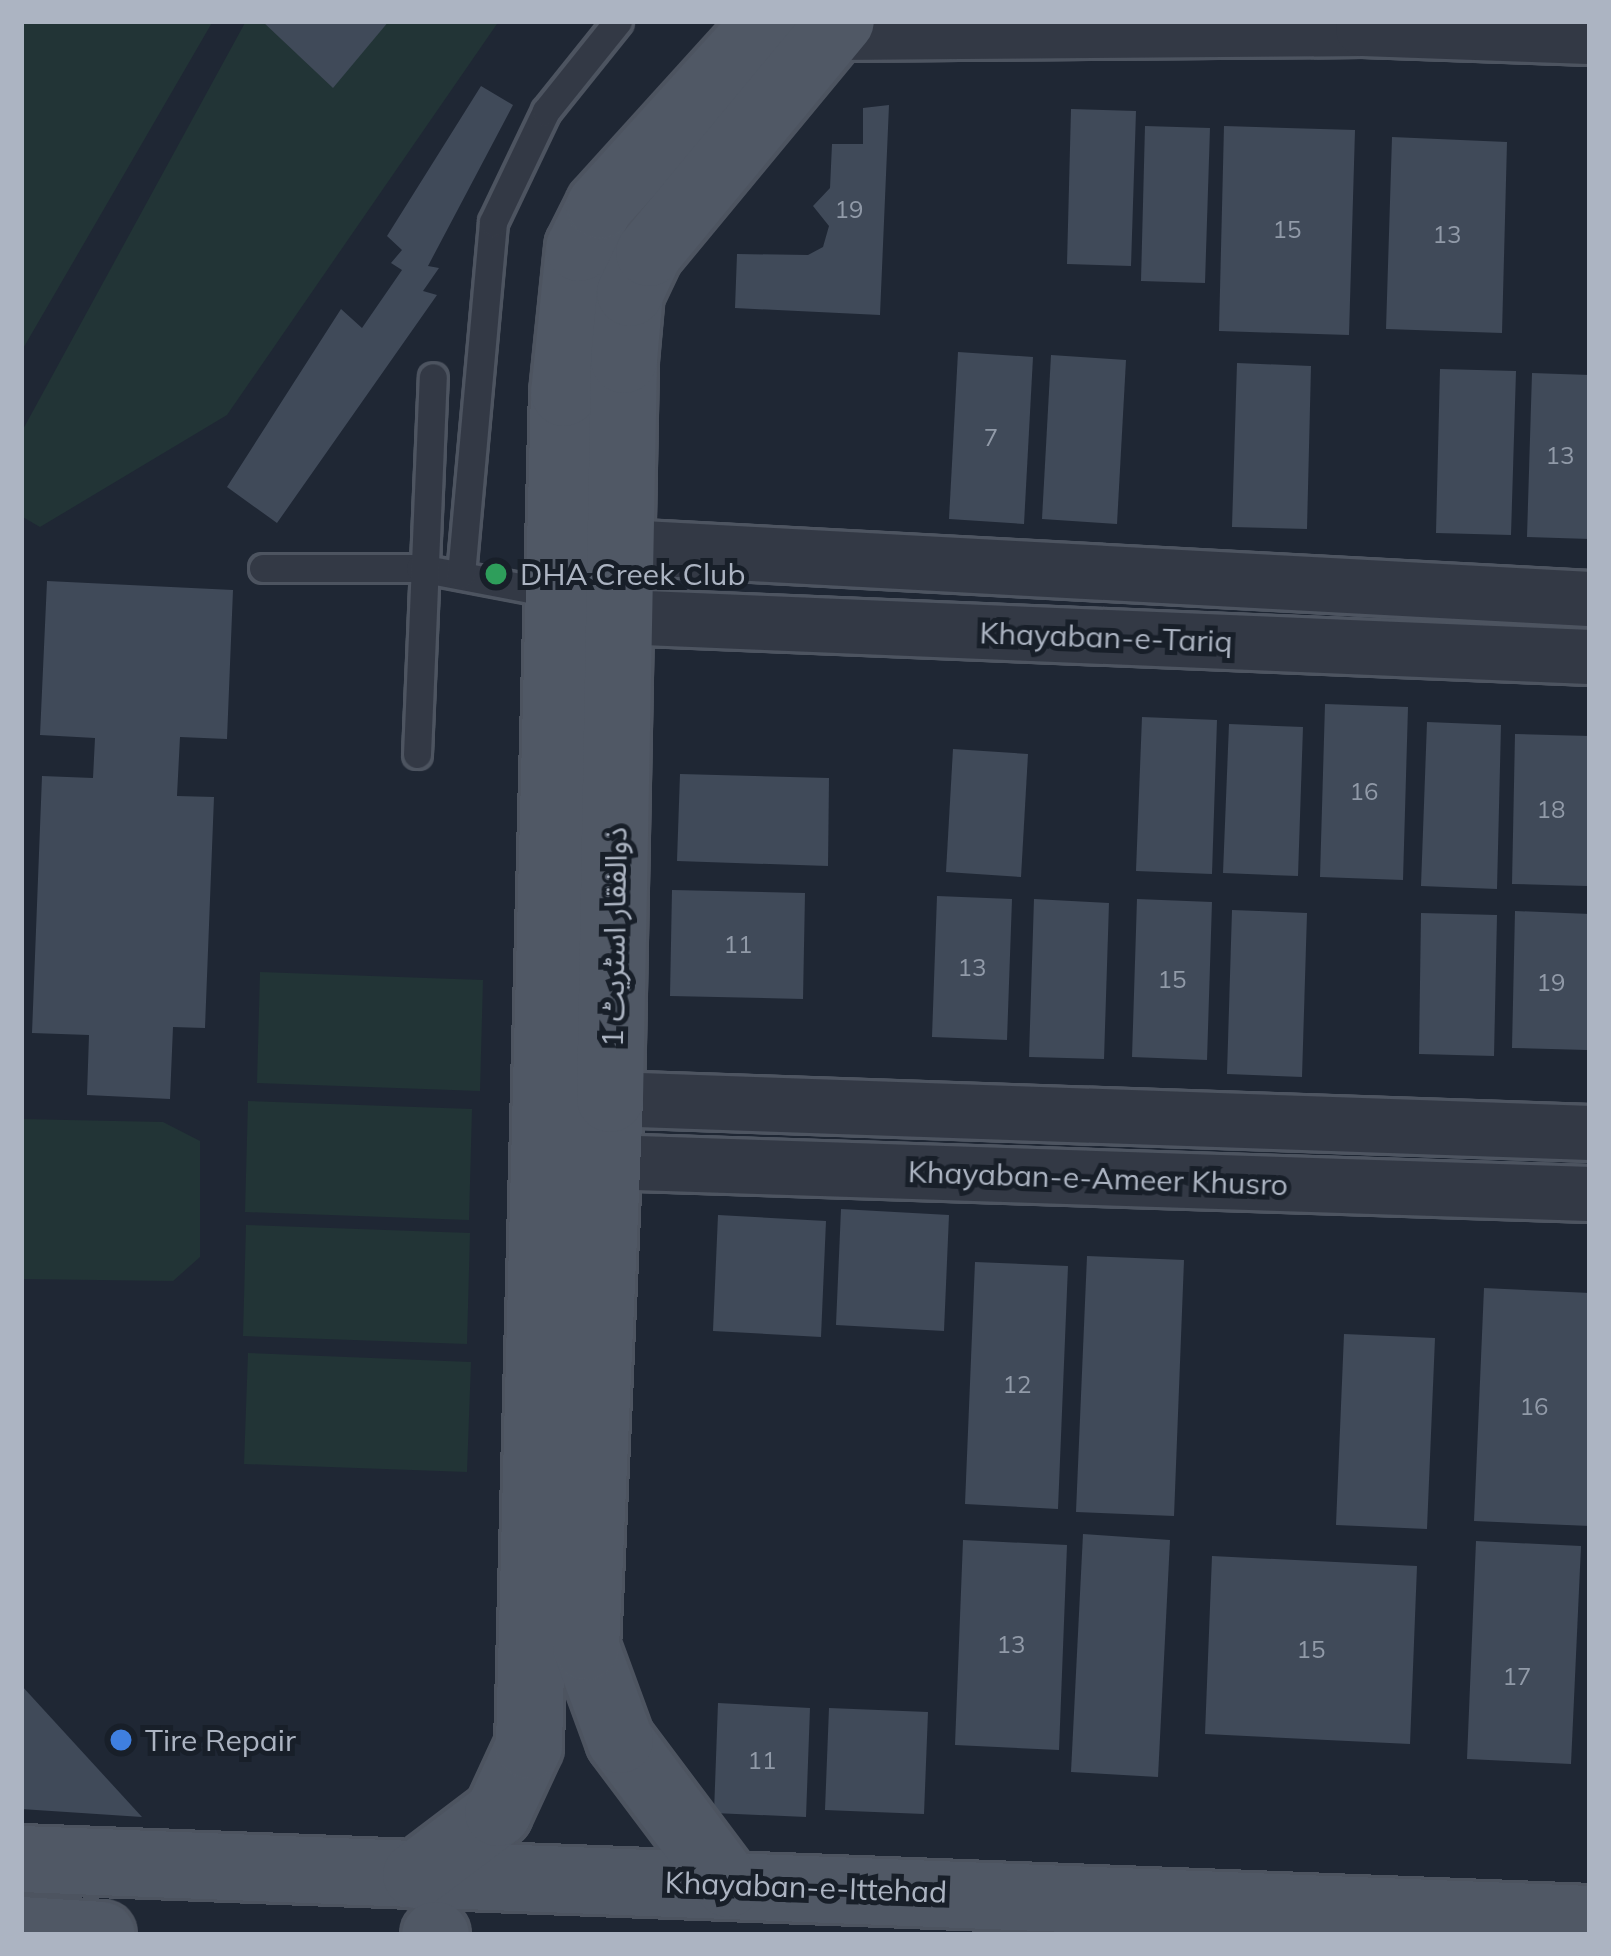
<!DOCTYPE html>
<meta charset="utf-8">
<style>
body{margin:0}
#map{position:relative;width:1611px;height:1956px;overflow:hidden;background:#1f2734;font-family:Mulish,"Noto Sans Arabic",sans-serif}
div>[style]{position:absolute}
[style*='--x']{left:calc(var(--x)*1px);top:calc(var(--y)*1px);width:calc(var(--w)*1px);rotate:calc(var(--a)*1deg)}
.green>*{inset:0;background:#223436}
.building>*{inset:0;background:#404a59}
.roads{filter:drop-shadow(3px 0 #4d5460) drop-shadow(-3px 0 #4d5460) drop-shadow(0 3px #4d5460) drop-shadow(0 -3px #4d5460)}
.lane>*{height:27px;margin:-13.5px;padding:0 13.5px;transform-origin:13.5px;border-radius:13.5px;background:#333945}
.street>*{height:54px;margin:-27px;padding:0 27px;transform-origin:27px;border-radius:27px;background:#333945}
.primary>*{height:66px;margin:-33px;padding:0 33px;transform-origin:33px;border-radius:33px;background:#505865}
.dots>*{width:33px;height:33px;translate:-50% -50%;box-sizing:border-box;border:6px solid #181f29;border-radius:50%}
span{translate:-50% -50%;white-space:nowrap;text-align:center;line-height:1.15;-webkit-text-stroke:10px #181f29;paint-order:stroke}
.number-label{font-size:24px;color:#919aa8}
.number-label span{-webkit-text-stroke-width:0}
.poi-label{font-size:30px;color:#acb4c2}
.left{translate:0 -50%;text-align:left}
.street-label{font-size:30px;color:#acb4c2}
.frame{position:absolute;inset:0;border:24px solid #acb4c2;pointer-events:none}
</style>
<div id="map">
<div class="green">
<div style="clip-path:polygon(21px 21px,213px 21px,21px 352px)"></div>
<div style="clip-path:polygon(246px 21px,499px 21px,227px 415px,40px 527px,21px 516px,21px 433px)"></div>
<div style="clip-path:polygon(260px 972px,483px 980px,480px 1091px,257px 1083px)"></div>
<div style="clip-path:polygon(248px 1101px,472px 1109px,469px 1220px,245px 1212px)"></div>
<div style="clip-path:polygon(21px 1119px,163px 1122px,200px 1141px,200px 1257px,173px 1281px,21px 1279px)"></div>
<div style="clip-path:polygon(246px 1225px,470px 1233px,467px 1344px,243px 1336px)"></div>
<div style="clip-path:polygon(248px 1353px,471px 1362px,467px 1472px,244px 1464px)"></div>
</div>
<div class="building">
<div style="clip-path:polygon(262px 21px,389px 21px,333px 88px)"></div>
<div style="clip-path:polygon(481px 86px,513px 105px,428px 266px,439px 268px,423px 291px,437px 295px,277px 523px,227px 487px,341px 309px,362px 328px,402px 270px,391px 263px,402px 250px,387px 236px)"></div>
<div style="clip-path:polygon(889px 105px,880px 315px,735px 308px,737px 254px,808px 255px,823px 247px,829px 226px,813px 206px,830px 188px,832px 144px,863px 144px,863px 108px)"></div>
<div style="clip-path:polygon(1071px 109px,1136px 111px,1131px 266px,1067px 264px)"></div>
<div style="clip-path:polygon(1145px 126px,1210px 128px,1205px 283px,1141px 281px)"></div>
<div style="clip-path:polygon(1224px 126px,1355px 130px,1349px 335px,1219px 331px)"></div>
<div style="clip-path:polygon(1392px 137px,1507px 142px,1502px 333px,1386px 329px)"></div>
<div style="clip-path:polygon(958px 352px,1033px 357px,1024px 524px,949px 519px)"></div>
<div style="clip-path:polygon(1051px 355px,1126px 360px,1117px 524px,1042px 519px)"></div>
<div style="clip-path:polygon(1237px 363px,1311px 366px,1307px 529px,1232px 527px)"></div>
<div style="clip-path:polygon(1440px 369px,1516px 371px,1511px 535px,1436px 533px)"></div>
<div style="clip-path:polygon(1532px 373px,1590px 375px,1590px 539px,1527px 537px)"></div>
<div style="clip-path:polygon(47px 581px,233px 590px,227px 739px,180px 737px,177px 796px,214px 797px,205px 1028px,173px 1027px,170px 1099px,87px 1095px,89px 1035px,32px 1033px,42px 776px,93px 778px,95px 738px,40px 735px)"></div>
<div style="clip-path:polygon(1325px 704px,1408px 707px,1403px 880px,1320px 877px)"></div>
<div style="clip-path:polygon(1142px 717px,1217px 720px,1212px 874px,1136px 871px)"></div>
<div style="clip-path:polygon(1427px 722px,1501px 725px,1497px 889px,1421px 886px)"></div>
<div style="clip-path:polygon(1229px 724px,1303px 727px,1298px 876px,1223px 873px)"></div>
<div style="clip-path:polygon(1515px 734px,1590px 736px,1587px 886px,1512px 884px)"></div>
<div style="clip-path:polygon(953px 749px,1028px 754px,1021px 877px,946px 872px)"></div>
<div style="clip-path:polygon(680px 774px,829px 778px,828px 866px,677px 861px)"></div>
<div style="clip-path:polygon(672px 890px,805px 893px,803px 999px,670px 996px)"></div>
<div style="clip-path:polygon(937px 896px,1012px 899px,1007px 1040px,932px 1037px)"></div>
<div style="clip-path:polygon(1034px 899px,1109px 903px,1104px 1059px,1029px 1057px)"></div>
<div style="clip-path:polygon(1137px 899px,1212px 902px,1207px 1060px,1132px 1057px)"></div>
<div style="clip-path:polygon(1232px 910px,1307px 913px,1302px 1077px,1227px 1074px)"></div>
<div style="clip-path:polygon(1515px 911px,1590px 914px,1587px 1050px,1512px 1048px)"></div>
<div style="clip-path:polygon(1421px 913px,1497px 915px,1494px 1056px,1419px 1054px)"></div>
<div style="clip-path:polygon(841px 1209px,949px 1215px,944px 1331px,836px 1325px)"></div>
<div style="clip-path:polygon(718px 1215px,826px 1221px,821px 1337px,713px 1331px)"></div>
<div style="clip-path:polygon(1087px 1256px,1184px 1260px,1174px 1516px,1076px 1512px)"></div>
<div style="clip-path:polygon(975px 1262px,1068px 1266px,1058px 1509px,965px 1504px)"></div>
<div style="clip-path:polygon(1484px 1288px,1590px 1293px,1590px 1526px,1474px 1521px)"></div>
<div style="clip-path:polygon(1344px 1334px,1435px 1338px,1427px 1529px,1336px 1525px)"></div>
<div style="clip-path:polygon(1083px 1534px,1170px 1540px,1158px 1777px,1071px 1772px)"></div>
<div style="clip-path:polygon(963px 1540px,1067px 1545px,1059px 1750px,955px 1745px)"></div>
<div style="clip-path:polygon(1476px 1541px,1581px 1546px,1571px 1764px,1467px 1759px)"></div>
<div style="clip-path:polygon(1212px 1556px,1417px 1566px,1410px 1744px,1205px 1734px)"></div>
<div style="clip-path:polygon(21px 1685px,142px 1817px,21px 1809px)"></div>
<div style="clip-path:polygon(718px 1703px,810px 1708px,806px 1817px,714px 1813px)"></div>
<div style="clip-path:polygon(829px 1708px,928px 1712px,924px 1814px,825px 1810px)"></div>
</div>
<div class="roads">
<div class="lane">
<div style="--x:263;--y:568;--w:157;--a:0"></div>
<div style="--x:420;--y:568;--w:144;--a:10.8"></div>
<div style="--x:461;--y:574;--w:353;--a:-84.8"></div>
<div style="--x:493;--y:222;--w:123;--a:-64.5"></div>
<div style="--x:546;--y:111;--w:115;--a:-51.3"></div>
<div style="--x:417;--y:754;--w:377;--a:-87.6"></div>
</div>
<div class="street">
<div style="--x:831;--y:33;--w:532;--a:-0.43"></div>
<div style="--x:1363;--y:29;--w:227;--a:2"></div>
<div style="--x:623;--y:547;--w:968;--a:3.08"></div>
<div style="--x:621;--y:617;--w:970;--a:2.36"></div>
<div style="--x:610;--y:1099;--w:981;--a:1.99"></div>
<div style="--x:606;--y:1162;--w:985;--a:1.86"></div>
</div>
<div class="primary">
<div style="--x:21;--y:1859;--w:1570;--a:2.19"></div>
<div style="--x:416;--y:1875;--w:103;--a:-37.1"></div>
<div style="--x:498;--y:1813;--w:74;--a:-65.2"></div>
<div style="--x:529;--y:1746;--w:1353;--a:-88.52"></div>
<div style="--x:564;--y:393;--w:146;--a:-84.1"></div>
<div style="--x:579;--y:248;--w:47;--a:-63.4"></div>
<div style="--x:600;--y:206;--w:250;--a:-47.8"></div>
<div style="--x:728;--y:1884;--w:180;--a:-126.9"></div>
<div style="--x:620;--y:1740;--w:99;--a:-110.1"></div>
<div style="--x:586;--y:1647;--w:549;--a:-87.49"></div>
<div style="--x:610;--y:1099;--w:739;--a:-88.91"></div>
<div style="--x:624;--y:360;--w:67;--a:-84.9"></div>
<div style="--x:630;--y:293;--w:44;--a:-64.6"></div>
<div style="--x:649;--y:253;--w:301;--a:-50.4"></div>
<div style="--x:21;--y:1930;--w:81;--a:3.5"></div>
<div style="--x:435;--y:1935;--w:1;--a:0"></div>
</div>
</div>
<div class="dots">
<div style="left:496px;top:574px;background:#2e9e5b"></div>
<div style="left:121px;top:1740px;background:#3f7fe0"></div>
</div>
<div class="number-label">
<span style="left:849px;top:210px">19</span>
<span style="left:1287px;top:230px">15</span>
<span style="left:1447px;top:235px">13</span>
<span style="left:991px;top:438px">7</span>
<span style="left:1560px;top:456px">13</span>
<span style="left:1364px;top:792px">16</span>
<span style="left:1551px;top:810px">18</span>
<span style="left:738px;top:945px">11</span>
<span style="left:972px;top:968px">13</span>
<span style="left:1172px;top:980px">15</span>
<span style="left:1551px;top:983px">19</span>
<span style="left:1017px;top:1385px">12</span>
<span style="left:1534px;top:1407px">16</span>
<span style="left:1011px;top:1645px">13</span>
<span style="left:1311px;top:1650px">15</span>
<span style="left:1517px;top:1677px">17</span>
<span style="left:762px;top:1761px">11</span>
</div>
<div class="poi-label">
<span class="left" style="left:520px;top:574px">DHA Creek Club</span>
<span class="left" style="left:145px;top:1740px">Tire Repair</span>
</div>
<div class="street-label">
<span style="left:1106px;top:637px;rotate:2deg">Khayaban-e-Tariq</span>
<span style="left:614px;top:937px;rotate:-89deg">ذوالفقار اسٹریٹ 1</span>
<span style="left:1098px;top:1178px;rotate:2deg">Khayaban-e-Ameer Khusro</span>
<span style="left:806px;top:1887px;rotate:2deg">Khayaban-e-Ittehad</span>
</div>
<div class="frame"></div>
</div>
